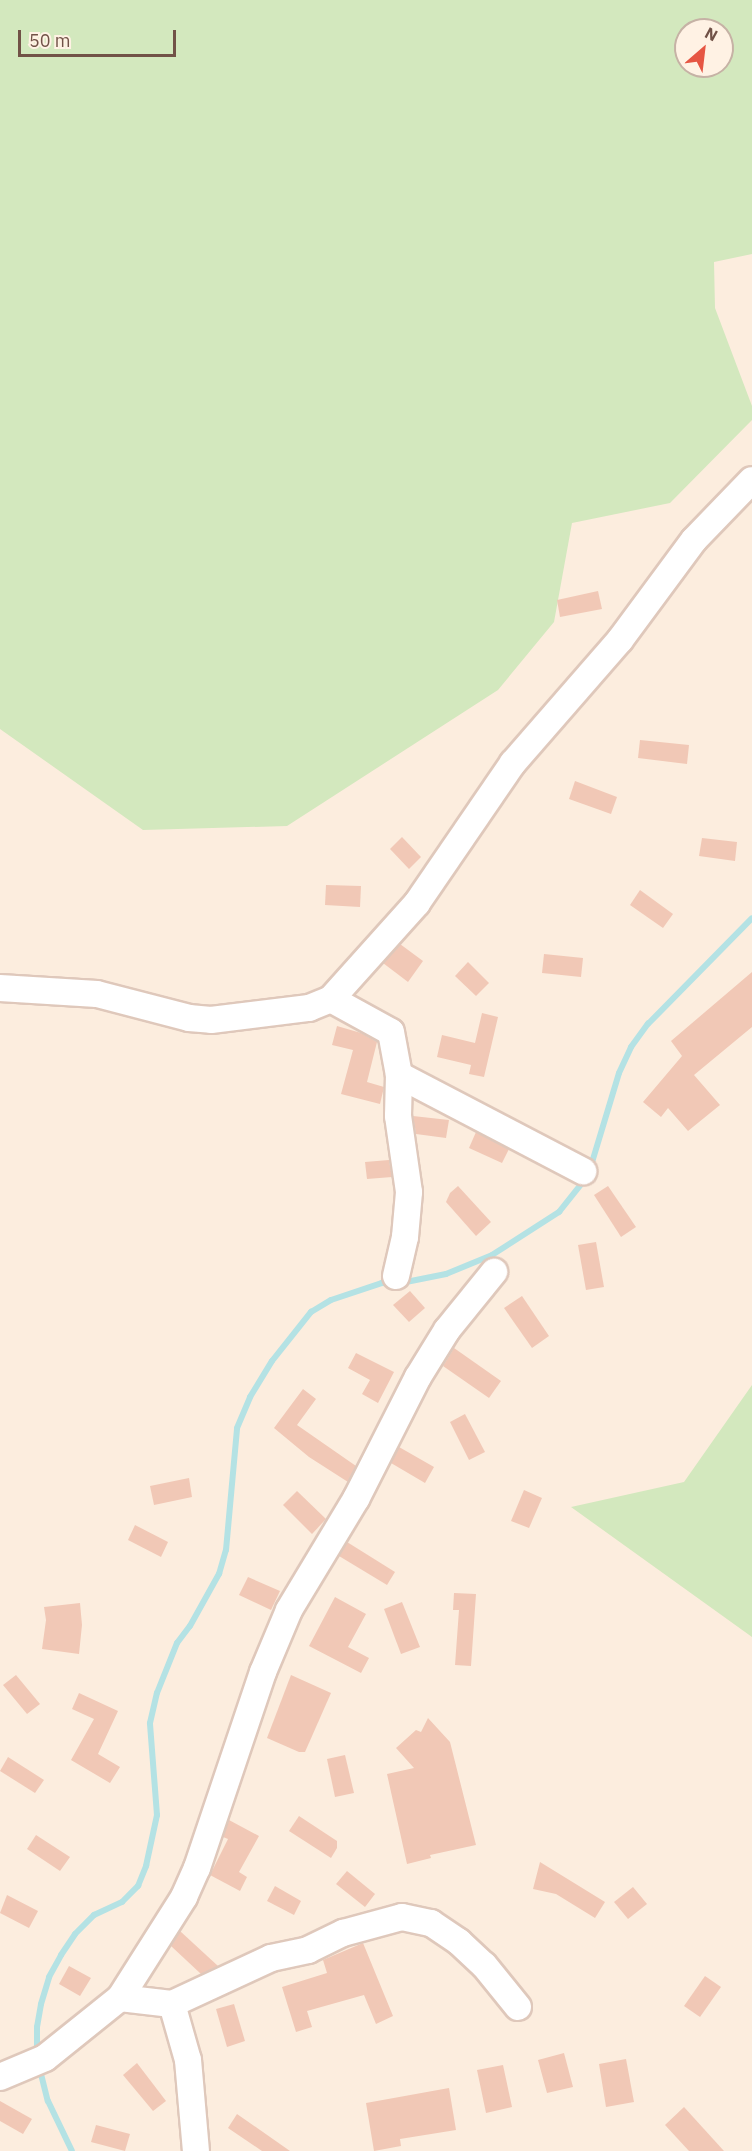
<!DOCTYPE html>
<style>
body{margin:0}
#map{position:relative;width:752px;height:2151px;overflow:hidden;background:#fcedde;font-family:"IBM Plex Sans",sans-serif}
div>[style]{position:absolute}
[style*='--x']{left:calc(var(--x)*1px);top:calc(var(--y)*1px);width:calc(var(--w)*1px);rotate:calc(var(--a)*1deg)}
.green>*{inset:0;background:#d3e8be}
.stream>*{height:6px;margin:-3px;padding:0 3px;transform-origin:3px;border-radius:3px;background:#b4e2e4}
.building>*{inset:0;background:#f1c8b6}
.roads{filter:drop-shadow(2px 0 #dfc8bb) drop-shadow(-2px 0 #dfc8bb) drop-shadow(0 2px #dfc8bb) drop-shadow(0 -2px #dfc8bb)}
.street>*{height:26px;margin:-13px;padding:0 13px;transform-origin:13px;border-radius:13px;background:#fff}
span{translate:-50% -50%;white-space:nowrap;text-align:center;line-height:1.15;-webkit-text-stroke:5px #fff2e4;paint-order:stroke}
.north{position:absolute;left:674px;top:18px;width:60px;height:60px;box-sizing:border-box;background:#fff2e4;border:2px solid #c6b2a5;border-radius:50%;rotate:28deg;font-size:16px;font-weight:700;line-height:24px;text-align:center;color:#715247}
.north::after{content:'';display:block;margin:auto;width:21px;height:27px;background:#e65643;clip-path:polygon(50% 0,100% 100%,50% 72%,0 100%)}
.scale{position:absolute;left:18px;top:30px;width:158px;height:27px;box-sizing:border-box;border:3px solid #715247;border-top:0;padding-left:8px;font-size:18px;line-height:21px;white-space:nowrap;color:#715247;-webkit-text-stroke:4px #fff2e4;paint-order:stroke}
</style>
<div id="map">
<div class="green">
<div style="clip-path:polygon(evenodd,0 0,752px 0,752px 254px,714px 262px,715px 308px,752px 406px,752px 420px,670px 503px,572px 523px,554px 622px,498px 690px,287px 826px,143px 830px,0 729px,0 0,686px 30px,722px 30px,722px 66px,686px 66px,686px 30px)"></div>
<div style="clip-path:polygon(752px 1385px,752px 1637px,571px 1507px,684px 1482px)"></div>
</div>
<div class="stream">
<div style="--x:590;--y:1169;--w:100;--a:-73.2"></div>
<div style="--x:619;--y:1073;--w:29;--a:-65"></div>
<div style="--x:631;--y:1047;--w:29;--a:-54"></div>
<div style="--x:648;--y:1024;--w:148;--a:-45.5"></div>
<div style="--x:37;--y:2053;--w:26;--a:-90"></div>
<div style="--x:37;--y:2027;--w:23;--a:-80"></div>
<div style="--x:41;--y:2004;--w:28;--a:-73"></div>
<div style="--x:49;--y:1977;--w:25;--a:-61"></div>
<div style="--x:61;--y:1955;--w:25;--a:-56"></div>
<div style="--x:75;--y:1934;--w:27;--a:-45"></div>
<div style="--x:94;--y:1915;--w:31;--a:-25"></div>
<div style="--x:122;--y:1902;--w:23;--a:-45"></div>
<div style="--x:138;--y:1886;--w:22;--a:-68"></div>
<div style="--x:146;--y:1866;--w:52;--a:-77.8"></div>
<div style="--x:157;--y:1815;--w:92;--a:-94.4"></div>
<div style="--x:150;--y:1723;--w:31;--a:-77"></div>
<div style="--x:157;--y:1693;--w:54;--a:-68.2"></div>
<div style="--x:177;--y:1643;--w:21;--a:-53"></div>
<div style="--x:190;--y:1626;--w:60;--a:-60.9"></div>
<div style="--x:219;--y:1574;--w:25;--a:-74"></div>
<div style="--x:226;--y:1550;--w:122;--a:-84.8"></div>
<div style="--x:237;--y:1428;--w:34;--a:-67"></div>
<div style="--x:250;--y:1397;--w:42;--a:-58.6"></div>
<div style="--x:272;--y:1361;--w:63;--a:-51.5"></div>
<div style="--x:311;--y:1312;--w:23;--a:-31"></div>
<div style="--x:331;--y:1300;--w:54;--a:-18.4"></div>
<div style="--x:382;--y:1283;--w:14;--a:4"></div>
<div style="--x:396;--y:1284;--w:51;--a:-11.3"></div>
<div style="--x:446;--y:1274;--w:50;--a:-22.4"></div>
<div style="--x:492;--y:1255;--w:80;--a:-32.7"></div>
<div style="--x:559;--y:1212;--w:43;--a:-51.5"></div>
<div style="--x:39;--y:2066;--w:36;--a:76"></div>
<div style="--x:48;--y:2101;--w:55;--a:64.4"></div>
</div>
<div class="building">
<div style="clip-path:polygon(598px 591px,602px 609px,560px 617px,557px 600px)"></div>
<div style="clip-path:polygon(640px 740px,689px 745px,687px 764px,638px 758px)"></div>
<div style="clip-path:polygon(575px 781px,617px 797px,611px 814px,569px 799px)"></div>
<div style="clip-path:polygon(402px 837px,421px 857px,409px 869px,390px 849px)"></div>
<div style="clip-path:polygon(702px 838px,737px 842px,735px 861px,699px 856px)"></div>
<div style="clip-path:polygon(326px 885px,361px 886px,360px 907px,325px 905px)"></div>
<div style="clip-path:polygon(640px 890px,673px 914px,663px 928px,630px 905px)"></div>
<div style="clip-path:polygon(400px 944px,423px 961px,408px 982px,383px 963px)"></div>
<div style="clip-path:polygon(544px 954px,583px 958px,581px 977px,542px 973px)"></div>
<div style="clip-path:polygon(468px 962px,489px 983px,476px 996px,455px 976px)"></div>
<div style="clip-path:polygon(752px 972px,752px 1027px,694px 1075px,720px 1105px,688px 1131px,668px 1108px,661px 1117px,643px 1102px,682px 1056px,671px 1041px)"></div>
<div style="clip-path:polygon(482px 1013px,498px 1017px,484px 1077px,469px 1074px,471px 1065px,437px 1057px,442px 1035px,475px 1043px)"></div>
<div style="clip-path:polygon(337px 1026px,361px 1033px,377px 1042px,367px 1082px,384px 1087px,380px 1104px,341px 1094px,353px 1050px,332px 1045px)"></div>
<div style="clip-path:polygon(413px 1116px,449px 1120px,446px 1138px,416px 1134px)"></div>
<div style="clip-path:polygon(476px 1132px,509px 1149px,502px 1163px,469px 1148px)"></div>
<div style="clip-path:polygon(389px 1160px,392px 1177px,367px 1179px,365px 1162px)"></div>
<div style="clip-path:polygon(458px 1186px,491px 1222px,476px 1236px,446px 1202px,450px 1193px)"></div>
<div style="clip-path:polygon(608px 1186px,636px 1227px,621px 1237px,594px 1195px)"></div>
<div style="clip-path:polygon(596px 1242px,604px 1287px,586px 1290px,578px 1245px)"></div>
<div style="clip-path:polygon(410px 1291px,425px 1308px,409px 1322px,393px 1305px)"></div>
<div style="clip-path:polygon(522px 1296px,549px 1336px,532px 1348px,504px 1308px)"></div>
<div style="clip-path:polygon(454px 1348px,501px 1381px,489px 1398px,443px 1366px)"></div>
<div style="clip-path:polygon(356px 1353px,394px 1372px,378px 1403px,362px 1394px,370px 1380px,348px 1368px)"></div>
<div style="clip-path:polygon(303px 1389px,316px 1399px,297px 1425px,356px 1466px,348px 1482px,309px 1457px,274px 1428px)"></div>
<div style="clip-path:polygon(465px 1414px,485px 1452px,469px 1460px,450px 1422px)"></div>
<div style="clip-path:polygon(399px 1447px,434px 1467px,425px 1483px,391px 1463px)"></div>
<div style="clip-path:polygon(189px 1478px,192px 1497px,154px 1505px,150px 1486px)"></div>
<div style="clip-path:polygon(524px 1490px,542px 1498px,529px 1528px,511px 1521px)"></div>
<div style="clip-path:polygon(297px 1491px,326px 1519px,312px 1534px,283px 1505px)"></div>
<div style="clip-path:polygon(135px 1525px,168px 1542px,161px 1557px,128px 1540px)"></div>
<div style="clip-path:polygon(347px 1542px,395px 1572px,387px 1585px,339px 1556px)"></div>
<div style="clip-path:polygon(248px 1577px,280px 1591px,271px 1610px,239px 1595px)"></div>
<div style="clip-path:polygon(454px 1593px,476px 1594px,471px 1666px,455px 1665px,459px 1610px,453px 1610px)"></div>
<div style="clip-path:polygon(335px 1597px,366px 1614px,348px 1647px,369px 1658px,361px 1673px,309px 1646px)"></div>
<div style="clip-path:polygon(402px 1602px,420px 1647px,401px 1654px,384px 1609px)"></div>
<div style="clip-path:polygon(80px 1603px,82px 1625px,79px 1654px,42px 1649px,46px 1620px,44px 1607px)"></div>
<div style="clip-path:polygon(16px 1675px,40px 1704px,27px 1714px,3px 1685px)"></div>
<div style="clip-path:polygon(291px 1675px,331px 1693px,305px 1752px,299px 1752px,267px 1738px)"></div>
<div style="clip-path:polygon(79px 1693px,118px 1711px,98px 1754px,120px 1767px,110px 1783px,71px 1760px,94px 1719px,72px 1709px)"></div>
<div style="clip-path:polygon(428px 1718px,450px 1742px,476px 1845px,430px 1855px,431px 1858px,407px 1864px,387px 1774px,414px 1768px,396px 1748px,416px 1730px,421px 1732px)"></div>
<div style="clip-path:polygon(345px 1755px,354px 1793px,335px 1797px,327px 1759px)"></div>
<div style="clip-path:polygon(8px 1757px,44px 1780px,35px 1793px,0 1771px)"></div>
<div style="clip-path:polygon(299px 1816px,337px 1841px,337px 1848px,331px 1858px,289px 1831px)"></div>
<div style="clip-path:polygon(229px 1820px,259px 1836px,239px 1872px,247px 1877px,240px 1891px,210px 1875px,228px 1839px,223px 1837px)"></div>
<div style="clip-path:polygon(36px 1835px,70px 1857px,60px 1871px,27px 1849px)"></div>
<div style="clip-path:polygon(540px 1862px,605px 1902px,595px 1918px,556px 1894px,533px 1889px)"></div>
<div style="clip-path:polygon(347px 1871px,375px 1894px,365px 1907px,336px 1884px)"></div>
<div style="clip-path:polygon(275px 1886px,301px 1901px,294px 1915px,267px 1901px)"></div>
<div style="clip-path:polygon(633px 1887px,647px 1904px,628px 1919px,614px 1902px)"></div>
<div style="clip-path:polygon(7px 1895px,38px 1911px,29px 1928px,0 1913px)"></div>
<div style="clip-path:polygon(180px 1931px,218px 1966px,201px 1974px,171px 1946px)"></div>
<div style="clip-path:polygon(363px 1943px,393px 2016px,376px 2024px,364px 1995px,307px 2011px,312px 2027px,296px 2032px,282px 1987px,327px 1973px,323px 1960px)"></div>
<div style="clip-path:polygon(69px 1966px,91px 1978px,80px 1996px,59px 1984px)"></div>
<div style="clip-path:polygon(705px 1976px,721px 1987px,700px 2017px,684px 2006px)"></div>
<div style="clip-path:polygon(234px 2004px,245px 2041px,227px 2047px,216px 2009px)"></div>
<div style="clip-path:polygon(564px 2053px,573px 2087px,547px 2093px,538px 2060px)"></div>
<div style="clip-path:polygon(626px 2059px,634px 2102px,606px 2107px,599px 2064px)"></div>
<div style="clip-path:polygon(137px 2063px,166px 2101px,153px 2111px,123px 2075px)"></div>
<div style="clip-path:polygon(503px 2065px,512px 2107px,486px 2113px,477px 2070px)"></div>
<div style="clip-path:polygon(449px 2088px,456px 2130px,400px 2139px,401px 2146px,374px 2151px,366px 2103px)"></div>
<div style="clip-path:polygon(0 2101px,32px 2119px,23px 2134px,0 2121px)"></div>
<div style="clip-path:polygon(684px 2107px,724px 2151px,689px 2151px,665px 2125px)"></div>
<div style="clip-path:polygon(237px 2114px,290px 2151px,262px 2151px,228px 2128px)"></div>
<div style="clip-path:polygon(96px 2125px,130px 2134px,125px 2151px,91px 2142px)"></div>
</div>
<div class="roads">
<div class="street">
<div style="--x:0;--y:988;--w:97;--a:3.5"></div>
<div style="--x:97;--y:994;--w:95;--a:14.6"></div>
<div style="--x:189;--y:1018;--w:22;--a:5"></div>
<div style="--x:211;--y:1020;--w:99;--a:-7"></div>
<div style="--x:309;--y:1008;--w:24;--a:-22"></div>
<div style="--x:331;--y:999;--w:129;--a:-48.1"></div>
<div style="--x:417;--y:903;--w:170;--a:-55.6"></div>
<div style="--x:513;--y:763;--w:163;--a:-49"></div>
<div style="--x:620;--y:640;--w:124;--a:-53.5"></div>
<div style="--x:694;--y:540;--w:83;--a:-46"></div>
<div style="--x:331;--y:999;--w:68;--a:28.8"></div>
<div style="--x:391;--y:1032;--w:44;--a:79.5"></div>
<div style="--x:399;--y:1075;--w:208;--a:27.6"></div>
<div style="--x:396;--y:1276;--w:40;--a:-77"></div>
<div style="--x:405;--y:1237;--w:45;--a:-84.9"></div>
<div style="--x:409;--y:1192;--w:77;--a:-98.2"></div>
<div style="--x:398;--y:1116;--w:41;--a:-88.6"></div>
<div style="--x:120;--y:1998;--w:52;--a:6.6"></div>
<div style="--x:172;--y:2004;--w:109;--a:-24.9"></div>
<div style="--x:271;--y:1958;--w:38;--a:-12"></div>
<div style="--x:308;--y:1950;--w:39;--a:-26"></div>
<div style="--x:343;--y:1933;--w:61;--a:-15.2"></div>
<div style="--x:402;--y:1917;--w:30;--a:12"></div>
<div style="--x:431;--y:1923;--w:34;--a:34"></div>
<div style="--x:459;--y:1942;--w:34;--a:43"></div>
<div style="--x:484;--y:1965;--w:54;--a:51"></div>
<div style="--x:172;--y:2004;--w:58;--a:74.1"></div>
<div style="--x:188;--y:2060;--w:91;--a:85"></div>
<div style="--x:0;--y:2077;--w:49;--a:-22.9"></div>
<div style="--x:45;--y:2058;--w:96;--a:-38.7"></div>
<div style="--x:120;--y:1998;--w:120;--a:-57.6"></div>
<div style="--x:184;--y:1897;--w:32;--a:-66"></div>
<div style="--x:197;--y:1868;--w:207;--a:-71.4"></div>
<div style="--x:263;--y:1672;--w:67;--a:-67.2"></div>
<div style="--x:289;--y:1610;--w:130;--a:-58.9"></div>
<div style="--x:356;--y:1499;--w:137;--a:-63.1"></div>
<div style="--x:418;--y:1377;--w:55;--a:-58.3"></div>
<div style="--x:447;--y:1330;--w:75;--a:-51"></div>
</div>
</div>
<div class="north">N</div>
<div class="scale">50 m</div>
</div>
